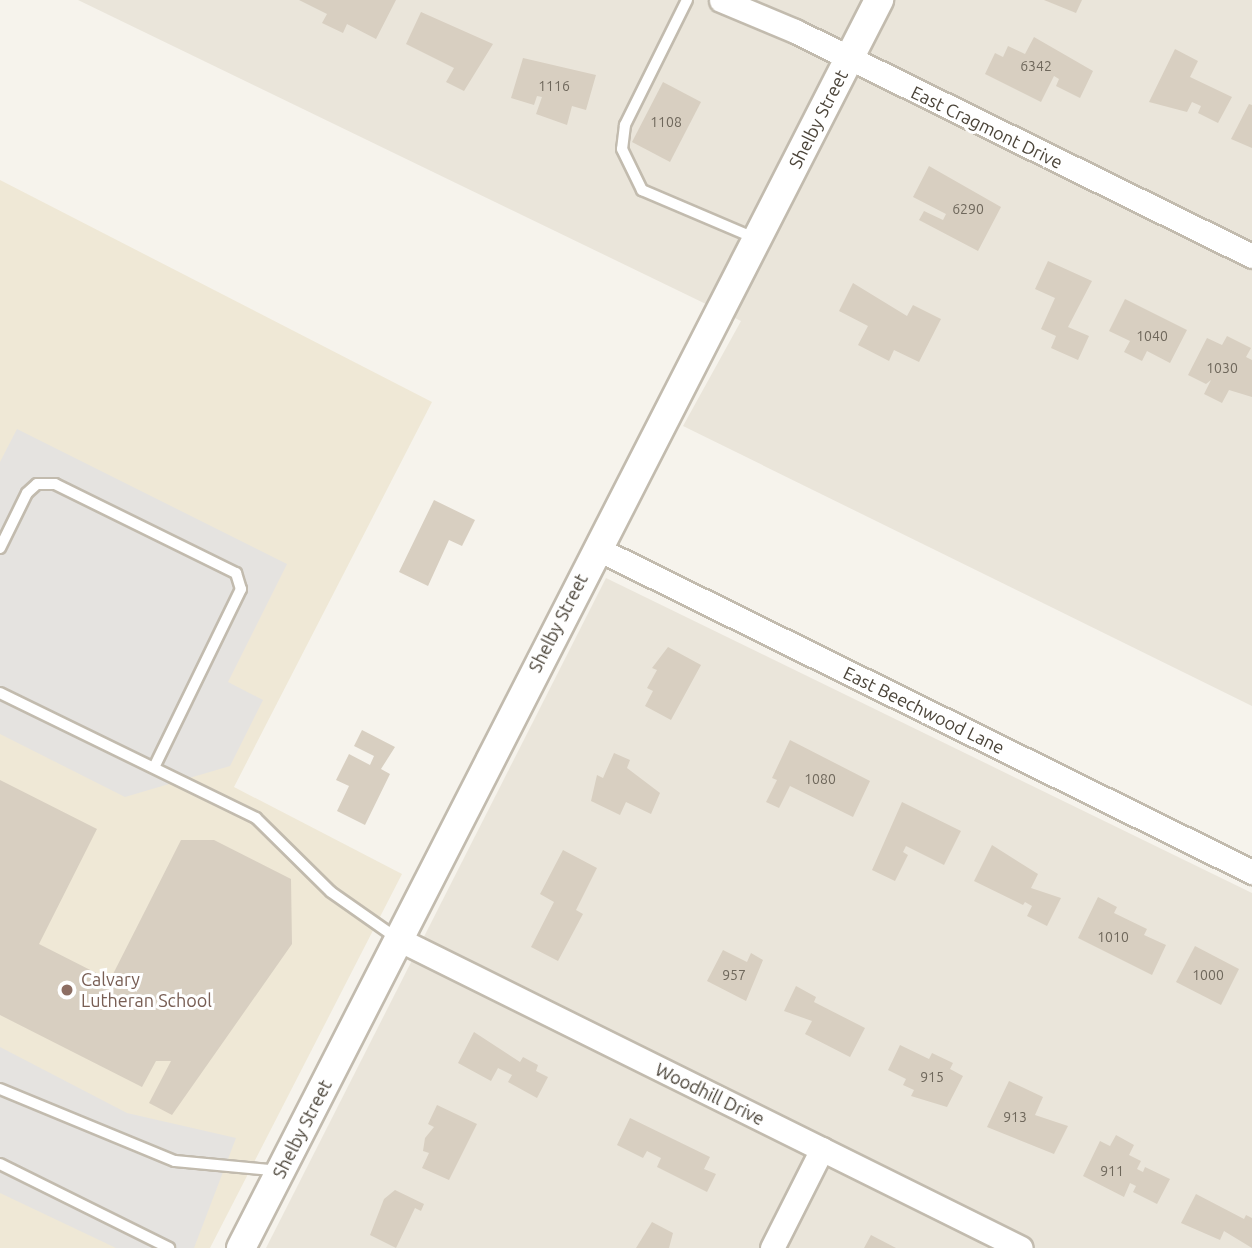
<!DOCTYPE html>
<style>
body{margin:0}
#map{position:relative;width:1252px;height:1248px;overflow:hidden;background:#f6f3ec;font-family:Ubuntu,sans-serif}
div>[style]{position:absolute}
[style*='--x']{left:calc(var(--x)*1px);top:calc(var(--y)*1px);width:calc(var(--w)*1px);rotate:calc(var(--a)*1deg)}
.residential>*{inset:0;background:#eae5da}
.education>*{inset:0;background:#efe8d6}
.parking>*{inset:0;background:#e5e3e0}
.building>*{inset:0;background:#d8cfc1}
.roads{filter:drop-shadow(2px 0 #c2bbae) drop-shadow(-2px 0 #c2bbae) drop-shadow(0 2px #c2bbae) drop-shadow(0 -2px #c2bbae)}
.service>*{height:10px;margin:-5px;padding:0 5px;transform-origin:5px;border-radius:5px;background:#fff}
.minor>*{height:23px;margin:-11.5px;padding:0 11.5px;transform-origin:11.5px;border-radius:11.5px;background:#fff}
.tertiary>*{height:28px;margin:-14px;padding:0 14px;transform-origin:14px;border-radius:14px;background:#fff}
.dots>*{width:19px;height:19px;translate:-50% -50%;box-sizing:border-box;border:4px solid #fff;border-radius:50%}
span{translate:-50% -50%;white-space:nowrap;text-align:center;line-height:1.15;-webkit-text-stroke:6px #fff;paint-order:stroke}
.number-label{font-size:14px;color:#6e675b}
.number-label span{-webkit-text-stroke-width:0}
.street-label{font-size:18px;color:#4b4439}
.education-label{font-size:18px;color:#785e54}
.left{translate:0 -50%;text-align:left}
</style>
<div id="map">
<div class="residential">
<div style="clip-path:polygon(78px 0,1252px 0,1252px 706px,683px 426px,741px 321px)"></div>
<div style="clip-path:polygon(606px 578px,1252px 893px,1252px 1248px,266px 1248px)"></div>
</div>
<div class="education">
<div style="clip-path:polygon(0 180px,432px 402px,234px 787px,402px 874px,210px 1248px,0 1248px)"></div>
</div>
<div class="parking">
<div style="clip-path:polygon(17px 429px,287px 564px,228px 682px,263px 700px,230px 766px,125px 797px,0 734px,0 462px)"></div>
<div style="clip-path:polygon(0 1047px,127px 1113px,236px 1138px,194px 1248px,116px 1248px,0 1193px)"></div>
</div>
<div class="building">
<div style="clip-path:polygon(299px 0,396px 0,376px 39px,347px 24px,343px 33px,322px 23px,327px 14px)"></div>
<div style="clip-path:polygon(1044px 0,1082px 0,1076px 13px)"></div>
<div style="clip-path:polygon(421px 12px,493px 44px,464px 91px,446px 82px,454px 68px,406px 44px)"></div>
<div style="clip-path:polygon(1034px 37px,1093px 71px,1080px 98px,1056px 86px,1059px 79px,1054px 76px,1041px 102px,985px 74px,995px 53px,1003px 57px,1008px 46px,1025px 54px)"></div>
<div style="clip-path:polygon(1175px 49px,1198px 61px,1190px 77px,1232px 97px,1218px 123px,1198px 113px,1201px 106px,1192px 102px,1187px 112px,1149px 102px)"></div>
<div style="clip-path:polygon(523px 58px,596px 75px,586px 110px,572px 106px,567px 125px,536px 114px,542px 97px,537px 96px,534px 105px,511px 98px)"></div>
<div style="clip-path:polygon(663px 82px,701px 102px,670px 162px,632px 142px)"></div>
<div style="clip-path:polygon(1249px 104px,1252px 105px,1252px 148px,1231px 139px)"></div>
<div style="clip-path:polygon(929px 166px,1001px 207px,978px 251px,919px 220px,924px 211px,943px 220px,946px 214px,913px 197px)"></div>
<div style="clip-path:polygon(1048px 261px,1092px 281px,1068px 327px,1089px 336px,1078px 360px,1051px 348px,1056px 336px,1041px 329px,1055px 298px,1035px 289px)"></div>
<div style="clip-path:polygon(853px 283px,907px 316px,913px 305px,941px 319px,919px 362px,894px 350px,889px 361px,858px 345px,868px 326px,839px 311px)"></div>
<div style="clip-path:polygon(1125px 299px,1187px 330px,1170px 363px,1147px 351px,1142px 361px,1124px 352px,1130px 341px,1109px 331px)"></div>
<div style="clip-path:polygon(1227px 336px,1251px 348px,1246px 357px,1252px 360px,1252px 397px,1229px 390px,1222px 403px,1204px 394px,1211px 380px,1206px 384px,1188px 375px,1207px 338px,1222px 345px)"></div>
<div style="clip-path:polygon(434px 500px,475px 520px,462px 546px,449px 540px,428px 586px,399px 572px)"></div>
<div style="clip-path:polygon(668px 647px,701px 665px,671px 720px,645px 706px,653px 691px,647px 688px,657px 670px,652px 668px)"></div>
<div style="clip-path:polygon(362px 730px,395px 747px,381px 769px,390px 774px,365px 825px,337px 811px,349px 786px,336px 780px,349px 754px,370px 765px,374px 756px,354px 746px)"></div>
<div style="clip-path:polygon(790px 740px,870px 781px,853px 817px,790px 786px,779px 808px,766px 802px,777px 780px,772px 778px)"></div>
<div style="clip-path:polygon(614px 753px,630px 760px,627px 768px,660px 793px,651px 814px,626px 802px,620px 815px,591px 801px,597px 775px,603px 778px)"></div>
<div style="clip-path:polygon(0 780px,97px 829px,39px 944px,110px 980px,181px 840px,214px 840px,291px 879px,292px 944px,172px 1115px,149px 1103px,171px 1061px,156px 1061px,142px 1087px,0 1015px)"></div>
<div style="clip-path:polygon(902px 802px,961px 831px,944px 865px,906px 846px,903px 852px,908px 855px,895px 881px,872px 870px)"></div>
<div style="clip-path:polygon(992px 845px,1038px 874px,1031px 888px,1061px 898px,1047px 926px,1027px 916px,1032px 906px,1025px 902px,1023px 905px,974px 881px)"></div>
<div style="clip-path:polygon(563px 850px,597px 868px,576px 910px,583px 914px,558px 961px,531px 947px,554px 902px,540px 894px)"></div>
<div style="clip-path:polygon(1098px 897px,1117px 907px,1114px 913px,1147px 929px,1144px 935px,1166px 945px,1152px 975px,1078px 938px)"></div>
<div style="clip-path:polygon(1195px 946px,1239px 969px,1221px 1005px,1176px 982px)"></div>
<div style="clip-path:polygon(723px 950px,747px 962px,751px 953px,763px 960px,746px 1001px,707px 981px)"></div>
<div style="clip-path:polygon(796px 986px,816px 997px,814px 1002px,865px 1028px,850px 1057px,805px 1034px,812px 1021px,784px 1011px)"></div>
<div style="clip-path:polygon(474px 1032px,520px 1062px,523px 1057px,538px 1065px,536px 1071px,548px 1077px,537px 1098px,508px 1082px,512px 1075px,498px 1068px,491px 1081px,458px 1063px)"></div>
<div style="clip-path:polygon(900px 1045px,929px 1059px,932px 1053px,953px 1063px,950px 1069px,963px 1076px,947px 1107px,911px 1096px,914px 1090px,903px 1085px,906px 1079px,888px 1070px)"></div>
<div style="clip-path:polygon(1009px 1081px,1043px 1097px,1035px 1115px,1068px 1126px,1054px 1154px,987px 1127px)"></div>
<div style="clip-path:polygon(437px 1105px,477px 1124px,449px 1180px,422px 1168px,429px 1153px,423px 1151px,425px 1138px,434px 1127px,428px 1124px)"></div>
<div style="clip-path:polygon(630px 1118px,710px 1157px,704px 1169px,716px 1174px,707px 1192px,657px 1167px,661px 1158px,647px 1151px,643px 1158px,617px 1145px)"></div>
<div style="clip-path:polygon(1116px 1135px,1134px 1145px,1129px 1155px,1141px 1161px,1137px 1169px,1143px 1172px,1145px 1167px,1170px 1179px,1157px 1204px,1133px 1192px,1136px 1186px,1130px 1183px,1124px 1197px,1083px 1176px,1100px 1141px,1110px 1146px)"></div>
<div style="clip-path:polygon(395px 1190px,424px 1204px,421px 1211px,415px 1208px,396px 1248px,370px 1235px,384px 1199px)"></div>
<div style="clip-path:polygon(1196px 1194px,1244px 1219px,1246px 1215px,1252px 1218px,1252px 1248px,1224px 1231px,1220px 1240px,1181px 1223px)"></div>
<div style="clip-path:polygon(652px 1222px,673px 1233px,669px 1248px,636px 1248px)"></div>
<div style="clip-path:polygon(871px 1235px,896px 1248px,864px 1248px)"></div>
</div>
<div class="roads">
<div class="service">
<div style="--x:687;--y:0;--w:140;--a:116.4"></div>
<div style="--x:625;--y:125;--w:24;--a:97"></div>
<div style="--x:622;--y:149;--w:46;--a:64"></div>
<div style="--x:642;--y:190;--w:125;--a:23.1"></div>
<div style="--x:0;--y:548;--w:61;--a:-63.9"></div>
<div style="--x:27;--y:493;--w:13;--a:-42"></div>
<div style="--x:37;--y:484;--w:18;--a:0"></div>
<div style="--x:55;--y:484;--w:202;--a:26.2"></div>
<div style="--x:236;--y:573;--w:17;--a:73"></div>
<div style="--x:241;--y:589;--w:198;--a:116"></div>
<div style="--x:0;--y:693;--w:285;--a:26"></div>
<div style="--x:256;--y:818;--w:105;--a:44.6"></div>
<div style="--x:331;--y:892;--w:82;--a:35"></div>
<div style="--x:0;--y:1089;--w:189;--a:22.4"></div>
<div style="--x:175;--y:1161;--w:105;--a:5.4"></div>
<div style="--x:0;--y:1164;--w:189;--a:26.4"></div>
</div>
<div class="minor">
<div style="--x:721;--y:0;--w:80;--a:22.7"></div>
<div style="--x:795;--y:31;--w:509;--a:26.21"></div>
<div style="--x:596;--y:548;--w:732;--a:26.28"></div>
<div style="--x:398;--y:939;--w:695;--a:26.38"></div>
<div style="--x:772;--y:1248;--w:111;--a:-63.2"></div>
</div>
<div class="tertiary">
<div style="--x:241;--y:1248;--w:1402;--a:-62.92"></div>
</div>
</div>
<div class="dots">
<div style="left:67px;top:990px;background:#8d6e63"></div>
</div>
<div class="number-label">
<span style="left:1036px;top:66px">6342</span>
<span style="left:554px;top:86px">1116</span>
<span style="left:666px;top:122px">1108</span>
<span style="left:968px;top:209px">6290</span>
<span style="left:1152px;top:336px">1040</span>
<span style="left:1222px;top:368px">1030</span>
<span style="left:820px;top:779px">1080</span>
<span style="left:1113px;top:937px">1010</span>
<span style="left:734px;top:975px">957</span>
<span style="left:1208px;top:975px">1000</span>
<span style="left:932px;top:1077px">915</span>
<span style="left:1015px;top:1117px">913</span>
<span style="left:1112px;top:1171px">911</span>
</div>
<div class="street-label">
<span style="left:818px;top:119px;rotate:-63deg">Shelby Street</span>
<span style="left:987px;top:127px;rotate:26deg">East Cragmont Drive</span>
<span style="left:558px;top:623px;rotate:-63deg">Shelby Street</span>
<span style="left:924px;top:710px;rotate:26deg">East Beechwood Lane</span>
<span style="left:710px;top:1094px;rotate:26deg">Woodhill Drive</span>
<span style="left:302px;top:1129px;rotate:-63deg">Shelby Street</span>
</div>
<div class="education-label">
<span class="left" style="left:81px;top:990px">Calvary<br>Lutheran School</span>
</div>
</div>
